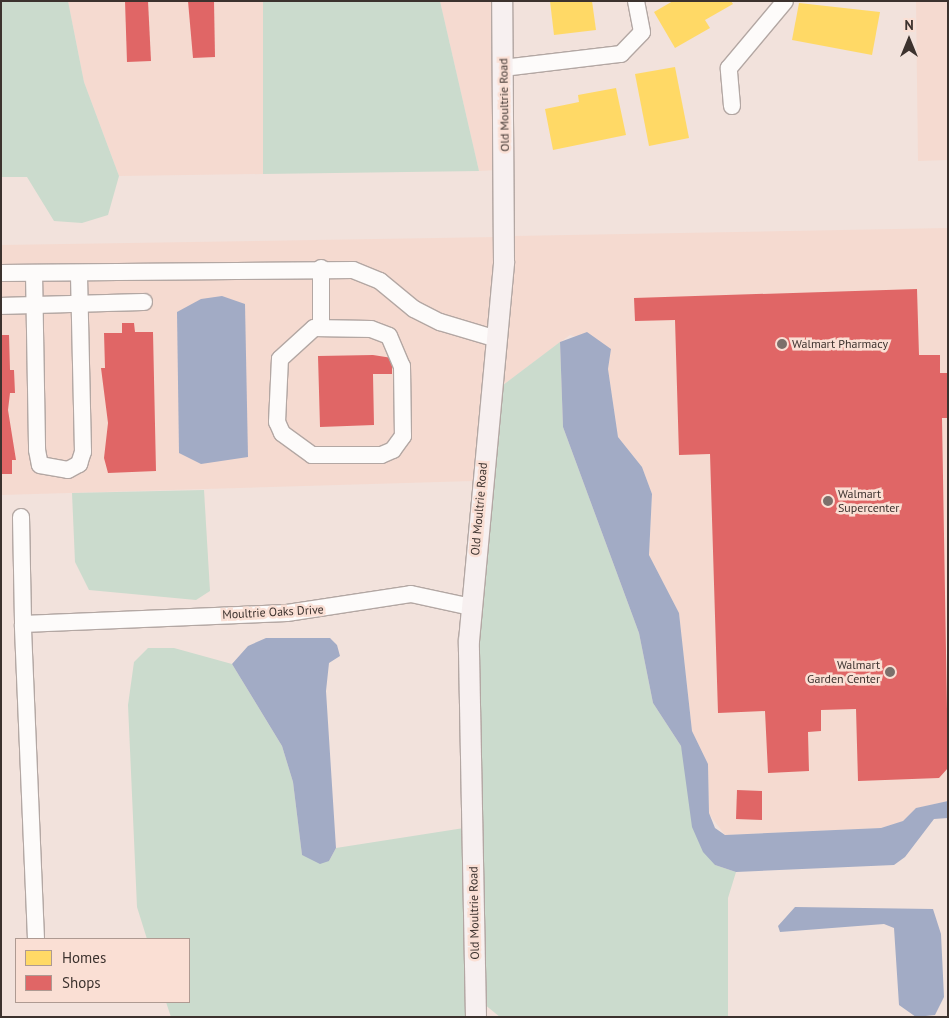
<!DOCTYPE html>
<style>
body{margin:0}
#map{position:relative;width:949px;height:1018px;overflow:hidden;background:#f2e2dc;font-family:"PT Sans",sans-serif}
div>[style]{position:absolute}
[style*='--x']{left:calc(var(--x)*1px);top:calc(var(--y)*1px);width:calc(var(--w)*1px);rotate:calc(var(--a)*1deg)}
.built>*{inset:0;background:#f5dad0}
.green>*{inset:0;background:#cbdbcd}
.water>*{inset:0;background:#a2abc5}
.homes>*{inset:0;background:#ffd966}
.shops>*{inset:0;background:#e06666}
.roads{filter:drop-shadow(1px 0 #b3a7a3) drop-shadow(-1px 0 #b3a7a3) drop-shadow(0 1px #b3a7a3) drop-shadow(0 -1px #b3a7a3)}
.minor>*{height:16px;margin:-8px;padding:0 8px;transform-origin:8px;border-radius:8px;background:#fdfbfa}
.major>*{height:20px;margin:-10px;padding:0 10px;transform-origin:10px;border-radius:10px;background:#f7f0f0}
.dots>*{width:14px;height:14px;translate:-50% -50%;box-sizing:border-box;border:2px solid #fadfd4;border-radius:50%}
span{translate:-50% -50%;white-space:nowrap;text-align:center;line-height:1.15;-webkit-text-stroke:5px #fadfd4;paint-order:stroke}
.street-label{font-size:12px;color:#3c322e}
.poi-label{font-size:12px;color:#3c322e}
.left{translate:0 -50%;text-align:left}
.right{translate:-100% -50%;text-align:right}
.frame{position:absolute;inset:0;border:2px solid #3c322e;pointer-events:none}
.legend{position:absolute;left:15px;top:938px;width:175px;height:65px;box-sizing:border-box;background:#fadfd4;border:1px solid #ae9a92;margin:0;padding:6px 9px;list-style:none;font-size:15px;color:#3c322e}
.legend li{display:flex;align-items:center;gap:10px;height:25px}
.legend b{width:25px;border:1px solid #ae9a92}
.north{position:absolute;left:884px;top:15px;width:50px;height:50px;-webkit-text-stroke:4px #fadfd4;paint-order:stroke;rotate:0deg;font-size:14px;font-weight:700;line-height:20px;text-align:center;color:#3c322e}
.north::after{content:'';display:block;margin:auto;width:18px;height:22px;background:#3c322e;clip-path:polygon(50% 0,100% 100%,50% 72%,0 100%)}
</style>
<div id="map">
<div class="built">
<div style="clip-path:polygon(68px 1px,263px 1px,263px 174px,119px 176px,84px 82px)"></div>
<div style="clip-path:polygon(440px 1px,494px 1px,497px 170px,479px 171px)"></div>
<div style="clip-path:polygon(916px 1px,948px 1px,948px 160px,918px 161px)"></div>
<div style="clip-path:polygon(948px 228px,948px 801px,917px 808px,904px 821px,881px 828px,725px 835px,709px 814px,708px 764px,692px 731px,679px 613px,649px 555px,652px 494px,642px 467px,618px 437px,608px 369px,611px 349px,570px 335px,499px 388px,513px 236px)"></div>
<div style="clip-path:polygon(497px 237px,473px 481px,1px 495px,1px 245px)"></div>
</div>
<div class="green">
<div style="clip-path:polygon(1px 1px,68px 1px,84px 82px,119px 176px,108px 215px,82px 223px,54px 221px,27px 177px,1px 177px)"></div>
<div style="clip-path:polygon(263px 1px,440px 1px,479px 171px,263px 174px)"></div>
<div style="clip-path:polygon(560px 342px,563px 427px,639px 633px,653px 703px,681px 746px,715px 865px,736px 872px,728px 898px,728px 1017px,500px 1017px,484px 1004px,478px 641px,499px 388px)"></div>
<div style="clip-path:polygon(204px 490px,210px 591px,196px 600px,89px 590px,75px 562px,72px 493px)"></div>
<div style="clip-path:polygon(148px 648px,174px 648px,232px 664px,282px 746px,293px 782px,302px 855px,329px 861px,336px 848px,464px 828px,468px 1017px,171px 1017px,166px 1002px,189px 1002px,189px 939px,147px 939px,137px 907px,128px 705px,134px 662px)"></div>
</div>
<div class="water">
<div style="clip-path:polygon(222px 296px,245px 304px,248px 457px,201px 464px,179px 453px,177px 312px,201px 299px)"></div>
<div style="clip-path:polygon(587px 332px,611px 349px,608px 369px,618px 437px,642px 467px,652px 494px,649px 555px,679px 613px,692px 731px,708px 764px,709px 813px,715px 828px,725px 835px,881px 828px,903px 821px,916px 808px,948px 801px,948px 818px,934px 819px,905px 857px,894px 865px,736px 872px,715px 865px,703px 852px,692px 827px,681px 746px,653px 703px,639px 633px,563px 427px,560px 342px)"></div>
<div style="clip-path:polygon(266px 638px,330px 638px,337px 645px,340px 656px,329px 663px,326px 691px,336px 848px,329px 861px,320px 864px,302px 855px,293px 782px,282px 746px,232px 664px,248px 646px)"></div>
<div style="clip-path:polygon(795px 907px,933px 909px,941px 934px,944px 997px,935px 1015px,916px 1017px,899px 1005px,894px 928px,884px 924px,780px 932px,778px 926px)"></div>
</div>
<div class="homes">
<div style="clip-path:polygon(550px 1px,592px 1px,596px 30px,554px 35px)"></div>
<div style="clip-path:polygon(673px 1px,731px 1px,733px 4px,705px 20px,710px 28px,675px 48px,654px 12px)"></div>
<div style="clip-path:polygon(799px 3px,880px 12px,872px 55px,792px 40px)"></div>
<div style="clip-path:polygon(675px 67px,689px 138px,649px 146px,635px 74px)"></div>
<div style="clip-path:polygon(616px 88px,626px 135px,553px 150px,545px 109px,579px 102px,578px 95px)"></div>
</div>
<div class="shops">
<div style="clip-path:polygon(125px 1px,148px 1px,151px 61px,127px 62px)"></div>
<div style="clip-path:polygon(188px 1px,214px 1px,215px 57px,193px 58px)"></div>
<div style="clip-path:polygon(917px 289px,919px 355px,940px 355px,940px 373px,948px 373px,948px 418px,942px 418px,948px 768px,939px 778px,858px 781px,856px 709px,821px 710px,821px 731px,808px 732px,809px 771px,768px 773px,765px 711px,718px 713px,710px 454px,679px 455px,675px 320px,635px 321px,634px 298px)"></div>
<div style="clip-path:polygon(122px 323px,134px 323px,135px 332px,153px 332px,156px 471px,108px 473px,104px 458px,108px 423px,101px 368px,105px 368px,104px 333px,122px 333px)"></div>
<div style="clip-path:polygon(1px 335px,9px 335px,10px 370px,14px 370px,15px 393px,10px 393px,8px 410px,16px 460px,12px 460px,12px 474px,1px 474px)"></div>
<div style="clip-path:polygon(373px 355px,392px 358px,392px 374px,373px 374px,374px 425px,320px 427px,318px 356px)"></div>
<div style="clip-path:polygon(737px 790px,762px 791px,762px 820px,736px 819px)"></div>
</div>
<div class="roads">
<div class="minor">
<div style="--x:503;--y:68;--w:119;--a:-6.8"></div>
<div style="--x:621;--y:54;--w:30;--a:-46"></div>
<div style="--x:642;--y:32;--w:32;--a:-101"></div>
<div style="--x:732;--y:106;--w:38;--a:-95"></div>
<div style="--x:729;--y:68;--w:87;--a:-50.1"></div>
<div style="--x:321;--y:268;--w:60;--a:90"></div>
<div style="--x:1;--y:273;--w:352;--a:-0.5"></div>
<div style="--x:353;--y:270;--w:29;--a:22"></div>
<div style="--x:380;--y:281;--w:44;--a:39.5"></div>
<div style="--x:414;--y:309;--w:29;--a:27"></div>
<div style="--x:440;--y:322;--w:59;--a:16.6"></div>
<div style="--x:34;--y:273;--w:177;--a:89"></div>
<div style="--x:37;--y:450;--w:15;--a:79"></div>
<div style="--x:40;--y:465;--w:28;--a:10"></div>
<div style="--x:68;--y:470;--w:13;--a:-29"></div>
<div style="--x:79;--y:464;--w:13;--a:-72"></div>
<div style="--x:83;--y:452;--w:179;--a:-91.3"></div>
<div style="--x:1;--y:306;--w:143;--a:-1.6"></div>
<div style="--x:314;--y:328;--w:57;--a:1"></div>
<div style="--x:371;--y:329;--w:19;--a:21"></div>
<div style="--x:389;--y:336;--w:33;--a:67"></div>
<div style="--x:402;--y:366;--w:70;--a:89.2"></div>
<div style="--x:403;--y:436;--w:17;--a:126"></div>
<div style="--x:393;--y:450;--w:13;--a:157"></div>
<div style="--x:381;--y:455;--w:69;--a:180"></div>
<div style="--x:312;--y:455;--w:37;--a:-144"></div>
<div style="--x:282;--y:433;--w:12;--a:-114"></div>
<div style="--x:277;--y:422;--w:63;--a:-87.3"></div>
<div style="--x:280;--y:359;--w:46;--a:-42.4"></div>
<div style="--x:21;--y:517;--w:107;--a:88.9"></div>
<div style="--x:36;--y:939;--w:315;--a:-92.4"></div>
<div style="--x:23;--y:624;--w:264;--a:-2.4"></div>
<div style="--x:287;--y:613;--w:125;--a:-8.7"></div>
<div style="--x:411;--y:594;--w:61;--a:12.2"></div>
</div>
<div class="major">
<div style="--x:476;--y:1017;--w:376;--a:-91.1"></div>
<div style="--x:469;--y:641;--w:381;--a:-84.7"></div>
<div style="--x:504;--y:262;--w:261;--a:-90.4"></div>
</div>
</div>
<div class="dots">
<div style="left:782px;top:344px;background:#7c706b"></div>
<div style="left:828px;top:501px;background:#7c706b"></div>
<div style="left:890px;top:672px;background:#7c706b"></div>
</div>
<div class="street-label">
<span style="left:504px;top:105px;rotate:-91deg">Old Moultrie Road</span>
<span style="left:479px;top:509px;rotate:-85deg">Old Moultrie Road</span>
<span style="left:273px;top:612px;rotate:-3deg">Moultrie Oaks Drive</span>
<span style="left:474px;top:913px;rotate:-91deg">Old Moultrie Road</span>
</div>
<div class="poi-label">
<span class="left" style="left:792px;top:344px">Walmart Pharmacy</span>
<span class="left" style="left:838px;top:501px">Walmart<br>Supercenter</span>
<span class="right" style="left:880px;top:672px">Walmart<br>Garden Center</span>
</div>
<div class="frame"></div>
<ul class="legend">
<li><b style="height:14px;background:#ffd966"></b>Homes</li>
<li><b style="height:14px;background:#e06666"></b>Shops</li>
</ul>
<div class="north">N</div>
</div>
